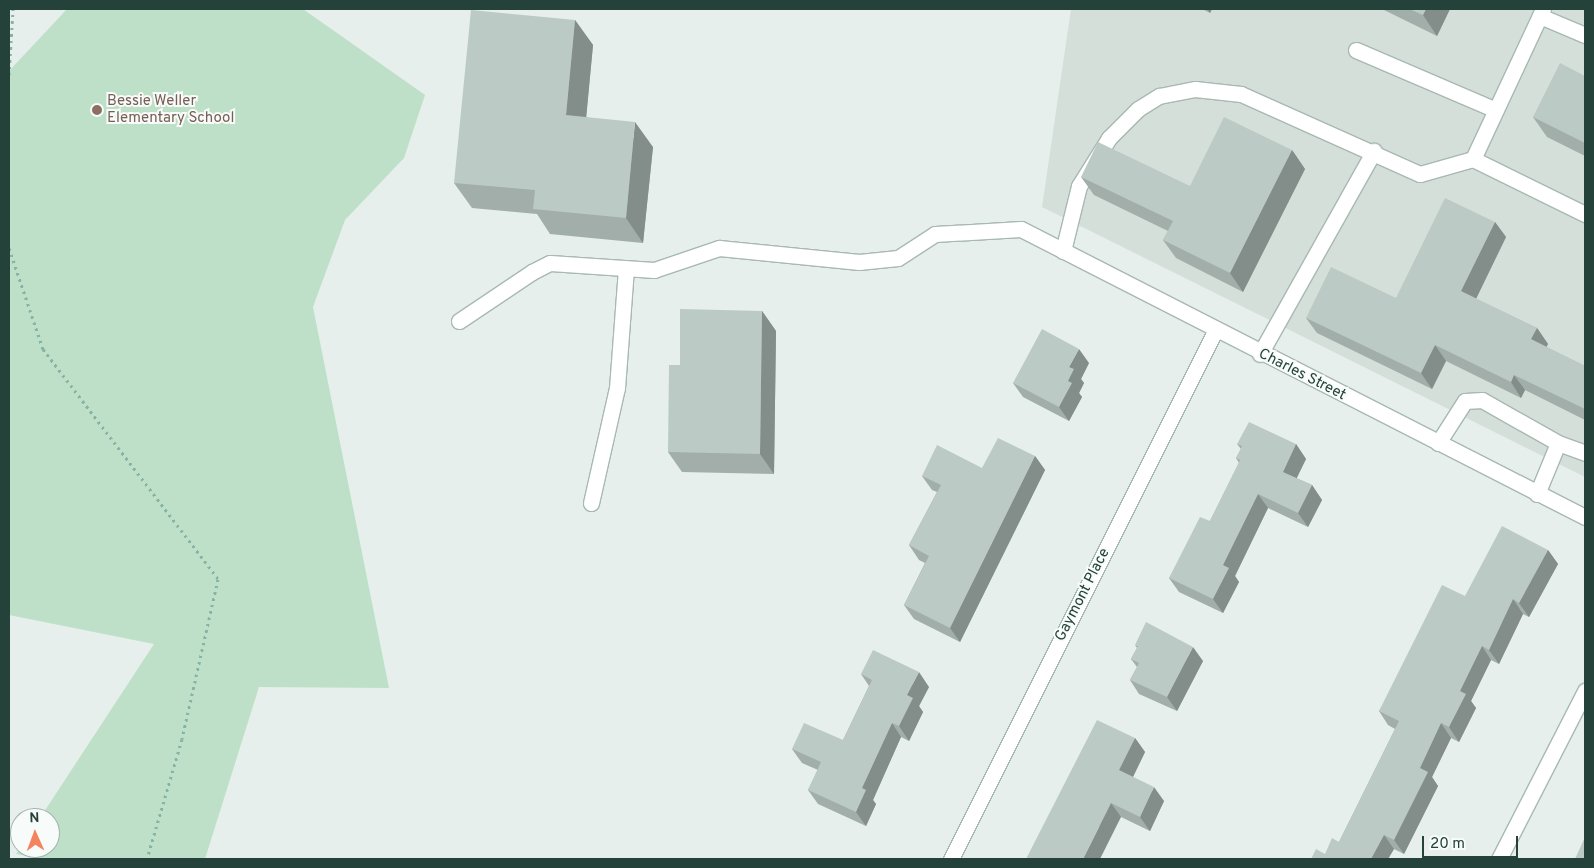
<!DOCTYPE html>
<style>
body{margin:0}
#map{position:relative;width:1594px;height:868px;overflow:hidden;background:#e6efeb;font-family:Overpass,sans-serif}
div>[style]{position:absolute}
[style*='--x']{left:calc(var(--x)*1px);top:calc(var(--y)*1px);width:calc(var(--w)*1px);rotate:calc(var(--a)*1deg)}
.built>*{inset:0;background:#d4dfda}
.green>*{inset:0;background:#bfe0c8}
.path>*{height:3px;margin-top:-1.5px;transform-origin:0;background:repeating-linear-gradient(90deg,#86b3a5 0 2.5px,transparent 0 6.5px)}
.roads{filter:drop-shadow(1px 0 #a8b8b2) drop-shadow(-1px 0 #a8b8b2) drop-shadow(0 1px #a8b8b2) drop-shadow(0 -1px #a8b8b2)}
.service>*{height:15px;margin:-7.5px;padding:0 7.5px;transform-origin:7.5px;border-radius:7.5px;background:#fff}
.minor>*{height:15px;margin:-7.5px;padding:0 7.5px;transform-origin:7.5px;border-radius:7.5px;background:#fff}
.wall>*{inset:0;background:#a1aea9}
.shaded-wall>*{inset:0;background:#838d89}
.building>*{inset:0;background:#bbcac4}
.dots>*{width:14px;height:14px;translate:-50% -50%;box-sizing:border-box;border:2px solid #f7fbf9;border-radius:50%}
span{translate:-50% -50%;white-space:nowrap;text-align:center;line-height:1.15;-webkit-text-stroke:4px #f7fbf9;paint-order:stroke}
.education-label{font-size:15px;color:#785e54}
.left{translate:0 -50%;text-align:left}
.street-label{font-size:15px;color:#24423a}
.frame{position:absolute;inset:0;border:10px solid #24423a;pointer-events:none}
.north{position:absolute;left:10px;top:808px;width:50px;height:50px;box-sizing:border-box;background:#f7fbf9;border:1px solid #a3b1ad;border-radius:50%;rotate:358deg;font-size:14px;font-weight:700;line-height:20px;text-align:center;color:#24423a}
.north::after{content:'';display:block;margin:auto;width:18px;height:22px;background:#f4845f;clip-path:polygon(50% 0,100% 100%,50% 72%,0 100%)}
.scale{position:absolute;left:1422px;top:836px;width:96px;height:22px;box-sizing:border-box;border:2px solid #24423a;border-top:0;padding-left:6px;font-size:15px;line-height:18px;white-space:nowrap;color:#24423a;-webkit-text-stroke:4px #f7fbf9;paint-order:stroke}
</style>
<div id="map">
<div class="built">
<div style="clip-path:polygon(1071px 9px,1585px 9px,1585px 477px,1042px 207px)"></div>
</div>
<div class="green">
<div style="clip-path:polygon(67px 9px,303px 9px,425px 95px,404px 158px,345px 220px,313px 307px,389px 688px,259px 687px,205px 859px,44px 859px,16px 854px,20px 848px,50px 848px,50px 818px,40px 818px,154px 644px,9px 615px,9px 71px)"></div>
</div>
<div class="path">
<div style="--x:9;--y:75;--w:66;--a:-86.5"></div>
<div style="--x:9;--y:248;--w:107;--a:71.4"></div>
<div style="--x:43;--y:349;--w:289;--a:52.7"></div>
<div style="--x:218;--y:579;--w:164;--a:102.7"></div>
<div style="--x:182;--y:739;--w:125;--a:106.3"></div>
</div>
<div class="roads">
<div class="service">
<div style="--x:1540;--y:16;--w:49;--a:22.9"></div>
<div style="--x:1356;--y:50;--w:152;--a:23.2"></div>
<div style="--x:1473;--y:159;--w:166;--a:-65"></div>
<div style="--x:1063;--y:251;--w:67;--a:-76.2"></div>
<div style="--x:1079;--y:186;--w:57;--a:-58"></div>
<div style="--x:1109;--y:138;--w:41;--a:-45"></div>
<div style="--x:1138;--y:109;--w:25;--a:-32"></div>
<div style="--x:1159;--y:96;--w:37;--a:-11"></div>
<div style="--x:1195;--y:89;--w:46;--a:6.2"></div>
<div style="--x:1241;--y:94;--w:196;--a:24.1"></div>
<div style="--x:1420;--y:174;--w:55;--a:-15.8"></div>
<div style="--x:1473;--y:159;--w:125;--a:26.2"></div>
<div style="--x:459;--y:321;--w:88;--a:-33.9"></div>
<div style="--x:532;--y:272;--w:20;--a:-27"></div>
<div style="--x:550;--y:263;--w:104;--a:3.9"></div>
<div style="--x:654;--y:270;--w:69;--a:-18.7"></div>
<div style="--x:719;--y:248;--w:141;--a:5.7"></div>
<div style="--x:859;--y:262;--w:39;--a:-6"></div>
<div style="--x:898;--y:258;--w:44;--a:-33"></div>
<div style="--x:935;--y:234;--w:86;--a:-3.3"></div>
<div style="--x:1260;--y:354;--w:233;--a:-60.7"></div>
<div style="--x:1438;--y:443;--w:50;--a:-57.3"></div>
<div style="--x:1465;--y:401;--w:17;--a:-3"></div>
<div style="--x:1482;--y:400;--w:87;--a:29.5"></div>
<div style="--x:1537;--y:494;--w:55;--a:-67.6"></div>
<div style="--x:1558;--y:443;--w:29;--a:20"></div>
<div style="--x:591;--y:503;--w:118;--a:-77.3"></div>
<div style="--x:617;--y:388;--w:120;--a:-85.7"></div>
</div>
<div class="minor">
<div style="--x:1021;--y:229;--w:633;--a:27.05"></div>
<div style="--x:951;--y:859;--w:590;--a:-63.43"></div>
<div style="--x:1499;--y:859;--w:189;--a:-62.9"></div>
</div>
</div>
<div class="wall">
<div style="clip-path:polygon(1202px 9px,1212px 9px,1210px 13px)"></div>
<div style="clip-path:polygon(1382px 9px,1450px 9px,1437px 36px)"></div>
<div style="clip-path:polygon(575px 20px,593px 45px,586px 117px,653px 147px,643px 243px,550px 234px,537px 214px,472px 208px,454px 183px)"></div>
<div style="clip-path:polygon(1585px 76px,1585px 156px,1547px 137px,1533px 117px)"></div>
<div style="clip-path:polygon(1292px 150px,1305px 169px,1243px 292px,1176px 258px,1163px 240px,1168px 231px,1094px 195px,1081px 177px,1190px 186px)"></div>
<div style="clip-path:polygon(1495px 222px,1506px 237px,1476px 299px,1537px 328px,1548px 344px,1546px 347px,1585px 366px,1585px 420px,1525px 390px,1521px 398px,1446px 361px,1432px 389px,1317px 333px,1306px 318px,1396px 298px)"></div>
<div style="clip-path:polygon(762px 311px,776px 331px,774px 474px,682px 472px,668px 452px,680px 365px)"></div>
<div style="clip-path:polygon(1089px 363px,1081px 379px,1084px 383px,1079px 393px,1082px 397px,1069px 421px,1023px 397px,1013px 383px)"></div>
<div style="clip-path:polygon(1237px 444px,1296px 444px,1306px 459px,1296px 478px,1312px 485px,1322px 500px,1308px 527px,1268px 508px,1235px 576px,1239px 582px,1223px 613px,1179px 592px,1169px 578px,1210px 521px,1239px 463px,1236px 458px,1241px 449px)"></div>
<div style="clip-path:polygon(1035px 456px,1045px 470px,960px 642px,914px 619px,904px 605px,925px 563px,919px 560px,909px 545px,937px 492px,932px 490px,922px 476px,982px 468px)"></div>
<div style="clip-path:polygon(1548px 550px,1558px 564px,1529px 617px,1523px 614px,1499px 664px,1491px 660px,1471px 701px,1476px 708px,1459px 742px,1451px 738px,1432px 777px,1438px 786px,1404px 854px,1394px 849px,1388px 859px,1311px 859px,1325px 854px,1339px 842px,1395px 729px,1388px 725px,1379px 711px,1465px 596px)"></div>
<div style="clip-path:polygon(1135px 645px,1203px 661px,1177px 711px,1139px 694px,1130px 680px,1137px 667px,1131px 659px,1137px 648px)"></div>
<div style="clip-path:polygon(861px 674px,929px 687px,919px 706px,923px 712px,909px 741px,901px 737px,873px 800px,876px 804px,866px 826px,818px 804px,808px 790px,818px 770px,802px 763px,792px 749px,843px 740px,869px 686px)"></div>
<div style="clip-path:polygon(1135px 738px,1145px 752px,1133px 777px,1164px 801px,1150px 831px,1121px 817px,1026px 859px)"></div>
</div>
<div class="shaded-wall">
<div style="clip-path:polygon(1207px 9px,1212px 9px,1210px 13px)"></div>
<div style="clip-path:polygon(1426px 9px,1450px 9px,1437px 36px,1423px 15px)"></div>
<div style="clip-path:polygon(575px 20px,593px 45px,584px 141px,566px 115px)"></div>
<div style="clip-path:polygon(635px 122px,653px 147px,643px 243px,626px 218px)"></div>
<div style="clip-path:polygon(1292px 150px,1305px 169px,1243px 292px,1230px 273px)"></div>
<div style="clip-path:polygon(1495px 222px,1506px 237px,1472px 307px,1461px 291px)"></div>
<div style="clip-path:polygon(762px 311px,776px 331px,774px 474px,760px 454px)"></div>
<div style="clip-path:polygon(1537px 328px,1548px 344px,1542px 355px,1531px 339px)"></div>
<div style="clip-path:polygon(1435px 345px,1446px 361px,1432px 389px,1421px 373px)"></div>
<div style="clip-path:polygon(1079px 349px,1089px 363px,1081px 379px,1084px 383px,1079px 393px,1082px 397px,1069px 421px,1059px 407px,1068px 381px,1069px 367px)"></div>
<div style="clip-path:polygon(1514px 375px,1525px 390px,1521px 398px,1511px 382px)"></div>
<div style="clip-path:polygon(1296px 444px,1306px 459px,1293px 486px,1283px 472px)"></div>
<div style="clip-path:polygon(1035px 456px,1045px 470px,960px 642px,950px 628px)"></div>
<div style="clip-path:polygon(1312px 485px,1322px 500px,1308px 527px,1298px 513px)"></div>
<div style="clip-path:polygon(1258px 494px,1268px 508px,1235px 576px,1239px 582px,1223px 613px,1213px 599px,1223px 565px)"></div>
<div style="clip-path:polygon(1548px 550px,1558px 564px,1529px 617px,1519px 603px)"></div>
<div style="clip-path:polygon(1513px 599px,1523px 614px,1499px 664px,1489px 650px)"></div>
<div style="clip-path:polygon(1482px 646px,1491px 660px,1471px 701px,1476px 708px,1459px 742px,1449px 727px,1460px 691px)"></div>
<div style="clip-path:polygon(1193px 647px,1203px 661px,1177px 711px,1167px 697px)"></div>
<div style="clip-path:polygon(919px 672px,929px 687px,919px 706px,923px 712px,909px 741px,899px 726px,907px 695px)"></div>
<div style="clip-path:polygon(892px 723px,901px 737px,873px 800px,876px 804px,866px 826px,856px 812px,862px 788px)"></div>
<div style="clip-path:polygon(1441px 723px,1451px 738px,1432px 777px,1438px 786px,1404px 854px,1394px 840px,1420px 768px)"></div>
<div style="clip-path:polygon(1135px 738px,1145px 752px,1129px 785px,1119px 770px)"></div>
<div style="clip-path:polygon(1154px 787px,1164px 801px,1150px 831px,1140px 817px)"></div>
<div style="clip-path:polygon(1111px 803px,1121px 817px,1100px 859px,1083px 859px)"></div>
<div style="clip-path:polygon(1384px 835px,1394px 849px,1388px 859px,1371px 859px)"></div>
</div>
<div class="building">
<div style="clip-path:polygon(1409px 9px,1426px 9px,1423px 15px)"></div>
<div style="clip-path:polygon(471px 10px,575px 20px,566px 115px,635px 122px,626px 218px,533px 209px,535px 190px,454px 183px)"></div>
<div style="clip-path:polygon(1560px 63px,1585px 76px,1585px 143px,1533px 117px)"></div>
<div style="clip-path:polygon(1224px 117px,1292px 150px,1230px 273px,1163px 240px,1173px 221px,1081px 177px,1098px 142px,1190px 186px)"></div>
<div style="clip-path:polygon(1445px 198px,1495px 222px,1461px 291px,1537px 328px,1531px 339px,1585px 366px,1585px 409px,1514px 375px,1511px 382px,1435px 345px,1421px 373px,1306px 318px,1331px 267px,1396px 298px)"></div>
<div style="clip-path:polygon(680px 309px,762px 311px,760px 454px,668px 452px,669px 365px,680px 365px)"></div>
<div style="clip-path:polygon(1042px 329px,1079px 349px,1069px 367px,1074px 369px,1068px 381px,1072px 383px,1059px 407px,1013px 383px)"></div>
<div style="clip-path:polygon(1249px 422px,1296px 444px,1283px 472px,1312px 485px,1298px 513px,1258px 494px,1223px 565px,1229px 568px,1213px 599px,1169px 578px,1200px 517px,1210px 521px,1240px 460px,1236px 458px,1242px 446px,1237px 444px)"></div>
<div style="clip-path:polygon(998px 438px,1035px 456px,950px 628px,904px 605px,929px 556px,909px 545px,941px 485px,922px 476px,937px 445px,982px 468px)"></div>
<div style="clip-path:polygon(1502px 526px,1548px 550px,1519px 603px,1513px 599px,1489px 650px,1482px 646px,1460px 691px,1466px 694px,1449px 727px,1441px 723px,1420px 768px,1428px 772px,1394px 840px,1384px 835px,1371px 859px,1311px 859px,1316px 849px,1325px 854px,1332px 838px,1339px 842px,1399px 721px,1379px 711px,1442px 585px,1465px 596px)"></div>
<div style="clip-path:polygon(1146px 622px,1193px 647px,1167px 697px,1130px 680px,1139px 663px,1131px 659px,1138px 646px,1135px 645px)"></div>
<div style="clip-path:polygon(873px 650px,919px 672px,907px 695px,913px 698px,899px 726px,892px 723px,862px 788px,866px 790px,856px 812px,808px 790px,821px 762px,792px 749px,804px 723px,843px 740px,872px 680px,861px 674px)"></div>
<div style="clip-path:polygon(1097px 720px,1135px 738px,1119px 770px,1154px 787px,1140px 817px,1111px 803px,1083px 859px,1026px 859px)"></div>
<div style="clip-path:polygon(1585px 837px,1585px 859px,1575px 859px)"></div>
</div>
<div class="dots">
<div style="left:97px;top:110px;background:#8d6e63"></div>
</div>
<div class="education-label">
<span class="left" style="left:107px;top:110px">Bessie Weller<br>Elementary School</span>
</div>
<div class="street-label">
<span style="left:1302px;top:375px;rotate:27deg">Charles Street</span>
<span style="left:1083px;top:595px;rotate:-63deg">Gaymont Place</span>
</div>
<div class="frame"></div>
<div class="north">N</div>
<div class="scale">20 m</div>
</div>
